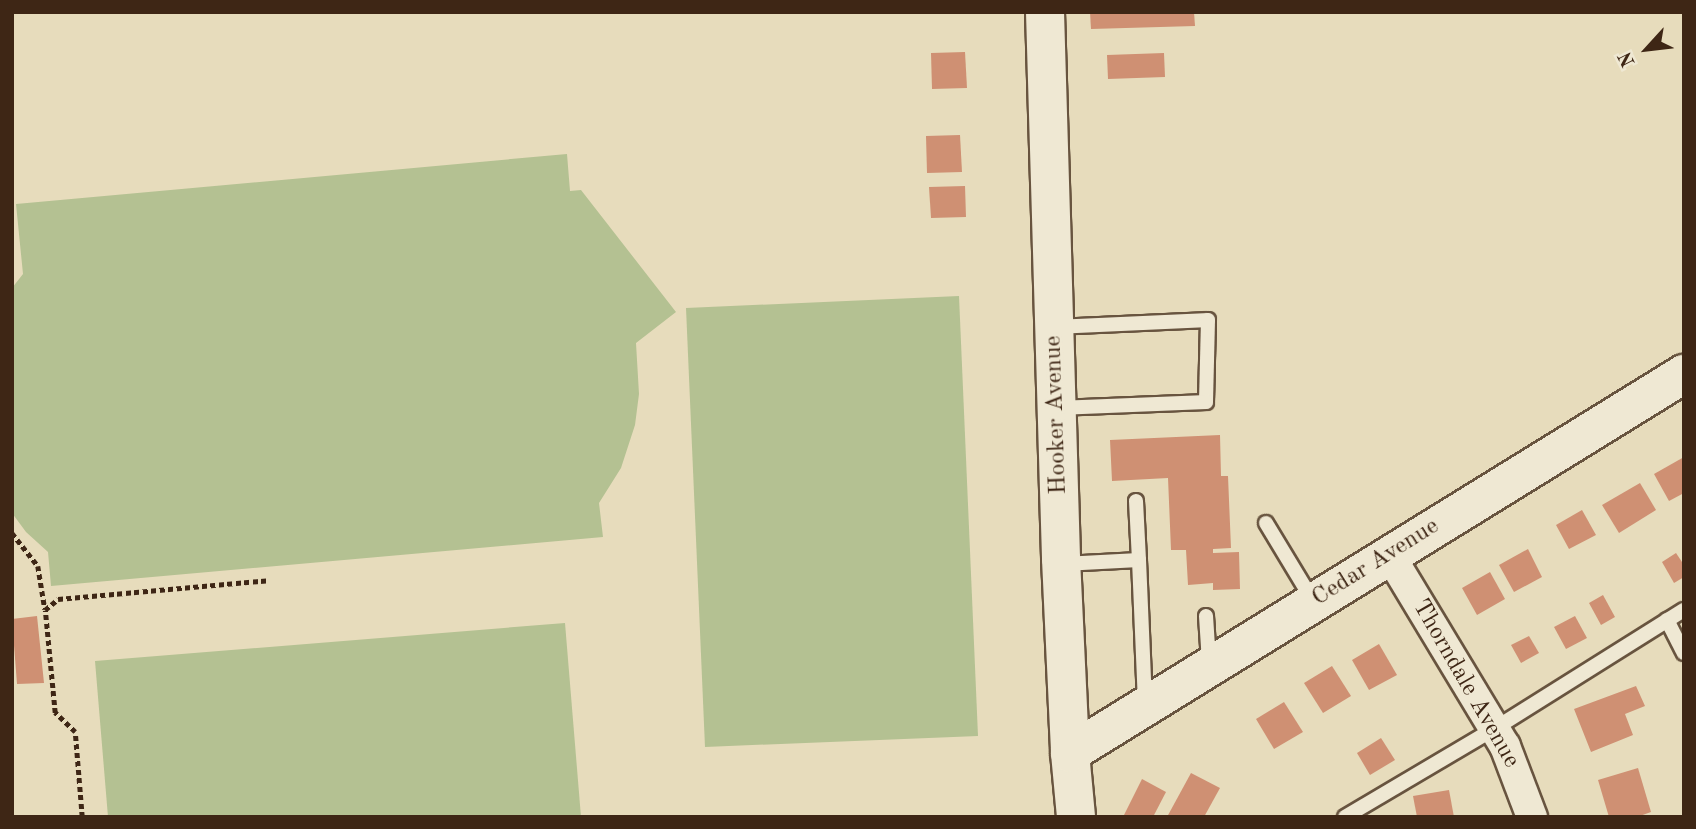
<!DOCTYPE html>
<style>
body{margin:0}
#map{position:relative;width:1696px;height:829px;overflow:hidden;background:#e7dcbc;font-family:"Old Standard TT",serif}
div>[style]{position:absolute}
[style*='--x']{left:calc(var(--x)*1px);top:calc(var(--y)*1px);width:calc(var(--w)*1px);rotate:calc(var(--a)*1deg)}
.green>*{inset:0;background:#b4c192}
.building>*{inset:0;background:#cf9073}
.path>*{height:4.5px;margin-top:-2.25px;transform-origin:0;background:repeating-linear-gradient(90deg,#3e2615 0 5px,transparent 0 8.5px)}
.roads{filter:drop-shadow(2px 0 #68543f) drop-shadow(-2px 0 #68543f) drop-shadow(0 2px #68543f) drop-shadow(0 -2px #68543f)}
.lane>*{height:14px;margin:-7px;padding:0 7px;transform-origin:7px;border-radius:7px;background:#efe8d3}
.street>*{height:30px;margin:-15px;padding:0 15px;transform-origin:15px;border-radius:15px;background:#efe8d3}
.secondary>*{height:38px;margin:-19px;padding:0 19px;transform-origin:19px;border-radius:19px;background:#efe8d3}
span{translate:-50% -50%;white-space:nowrap;text-align:center;line-height:1.15;-webkit-text-stroke:5px #efe8d3;paint-order:stroke}
.street-label{font-size:24px;color:#3e2615}
.frame{position:absolute;inset:0;border:14px solid #3e2615;pointer-events:none}
.north{position:absolute;left:1612px;top:14px;width:70px;height:70px;-webkit-text-stroke:5px #efe8d3;paint-order:stroke;rotate:243deg;font-size:19px;font-weight:700;line-height:28px;text-align:center;color:#3e2615}
.north::after{content:'';display:block;margin:auto;width:24px;height:32px;background:#3e2615;clip-path:polygon(50% 0,100% 100%,50% 72%,0 100%)}
</style>
<div id="map">
<div class="green">
<div style="clip-path:polygon(567px 154px,570px 191px,581px 190px,676px 312px,636px 343px,639px 394px,635px 425px,621px 468px,599px 503px,603px 537px,51px 586px,48px 552px,26px 532px,12px 513px,12px 288px,23px 274px,16px 204px)"></div>
<div style="clip-path:polygon(959px 296px,978px 736px,705px 747px,686px 308px)"></div>
<div style="clip-path:polygon(565px 623px,581px 817px,108px 817px,95px 661px)"></div>
</div>
<div class="building">
<div style="clip-path:polygon(1090px 12px,1194px 12px,1195px 26px,1091px 29px)"></div>
<div style="clip-path:polygon(965px 52px,967px 88px,932px 89px,931px 53px)"></div>
<div style="clip-path:polygon(1164px 53px,1165px 77px,1108px 79px,1107px 55px)"></div>
<div style="clip-path:polygon(960px 135px,962px 172px,927px 173px,926px 136px)"></div>
<div style="clip-path:polygon(965px 186px,966px 217px,931px 218px,929px 187px)"></div>
<div style="clip-path:polygon(1220px 435px,1221px 476px,1228px 476px,1231px 548px,1213px 549px,1213px 553px,1239px 552px,1240px 589px,1213px 590px,1213px 583px,1188px 585px,1186px 550px,1171px 550px,1168px 478px,1112px 481px,1110px 440px)"></div>
<div style="clip-path:polygon(1684px 457px,1684px 493px,1669px 501px,1654px 474px)"></div>
<div style="clip-path:polygon(1640px 483px,1656px 510px,1619px 533px,1602px 505px)"></div>
<div style="clip-path:polygon(1582px 510px,1596px 535px,1569px 549px,1556px 525px)"></div>
<div style="clip-path:polygon(1528px 549px,1542px 577px,1514px 592px,1499px 565px)"></div>
<div style="clip-path:polygon(1676px 553px,1684px 565px,1684px 577px,1674px 583px,1662px 562px)"></div>
<div style="clip-path:polygon(1490px 572px,1505px 599px,1477px 615px,1462px 588px)"></div>
<div style="clip-path:polygon(1603px 595px,1615px 617px,1601px 625px,1589px 603px)"></div>
<div style="clip-path:polygon(37px 616px,44px 683px,17px 684px,12px 619px)"></div>
<div style="clip-path:polygon(1575px 616px,1587px 638px,1566px 649px,1554px 627px)"></div>
<div style="clip-path:polygon(1529px 636px,1539px 653px,1521px 663px,1511px 645px)"></div>
<div style="clip-path:polygon(1379px 644px,1397px 675px,1369px 690px,1352px 660px)"></div>
<div style="clip-path:polygon(1332px 666px,1351px 696px,1323px 713px,1304px 683px)"></div>
<div style="clip-path:polygon(1636px 686px,1645px 706px,1625px 714px,1633px 735px,1591px 752px,1574px 709px)"></div>
<div style="clip-path:polygon(1284px 702px,1303px 732px,1274px 749px,1256px 719px)"></div>
<div style="clip-path:polygon(1381px 738px,1395px 760px,1370px 775px,1357px 753px)"></div>
<div style="clip-path:polygon(1638px 768px,1651px 812px,1637px 817px,1609px 817px,1598px 780px)"></div>
<div style="clip-path:polygon(1191px 773px,1220px 788px,1204px 817px,1167px 817px)"></div>
<div style="clip-path:polygon(1142px 779px,1166px 792px,1153px 817px,1123px 817px)"></div>
<div style="clip-path:polygon(1449px 790px,1454px 817px,1417px 817px,1413px 796px)"></div>
</div>
<div class="path">
<div style="--x:12;--y:533;--w:42;--a:51.8"></div>
<div style="--x:38;--y:566;--w:44;--a:80.8"></div>
<div style="--x:82;--y:817;--w:85;--a:-94.7"></div>
<div style="--x:75;--y:732;--w:28;--a:-136"></div>
<div style="--x:55;--y:713;--w:103;--a:-95.5"></div>
<div style="--x:45;--y:610;--w:17;--a:-40"></div>
<div style="--x:58;--y:599;--w:212;--a:-5.1"></div>
</div>
<div class="roads">
<div class="lane">
<div style="--x:1056;--y:327;--w:152;--a:-2.6"></div>
<div style="--x:1208;--y:320;--w:82;--a:91.4"></div>
<div style="--x:1206;--y:402;--w:148;--a:177.7"></div>
<div style="--x:1136;--y:501;--w:59;--a:87.1"></div>
<div style="--x:1266;--y:523;--w:91;--a:58.9"></div>
<div style="--x:1063;--y:564;--w:76;--a:-3"></div>
<div style="--x:1139;--y:560;--w:142;--a:87.6"></div>
<div style="--x:1206;--y:616;--w:46;--a:86.3"></div>
<div style="--x:1667;--y:620;--w:37;--a:63"></div>
<div style="--x:1345;--y:817;--w:173;--a:-30.6"></div>
<div style="--x:1494;--y:729;--w:224;--a:-32.1"></div>
</div>
<div class="street">
<div style="--x:1389;--y:554;--w:224;--a:58.9"></div>
<div style="--x:1505;--y:746;--w:76;--a:69.2"></div>
</div>
<div class="secondary">
<div style="--x:1045;--y:12;--w:547;--a:88.32"></div>
<div style="--x:1061;--y:559;--w:194;--a:87.3"></div>
<div style="--x:1070;--y:753;--w:64;--a:84.6"></div>
<div style="--x:1070;--y:753;--w:722;--a:-31.69"></div>
</div>
</div>
<div class="street-label">
<span style="left:1057px;top:415px;rotate:-92deg">Hooker Avenue</span>
<span style="left:1376px;top:563px;rotate:-32deg">Cedar Avenue</span>
<span style="left:1465px;top:684px;rotate:60deg">Thorndale Avenue</span>
</div>
<div class="frame"></div>
<div class="north">N</div>
</div>
